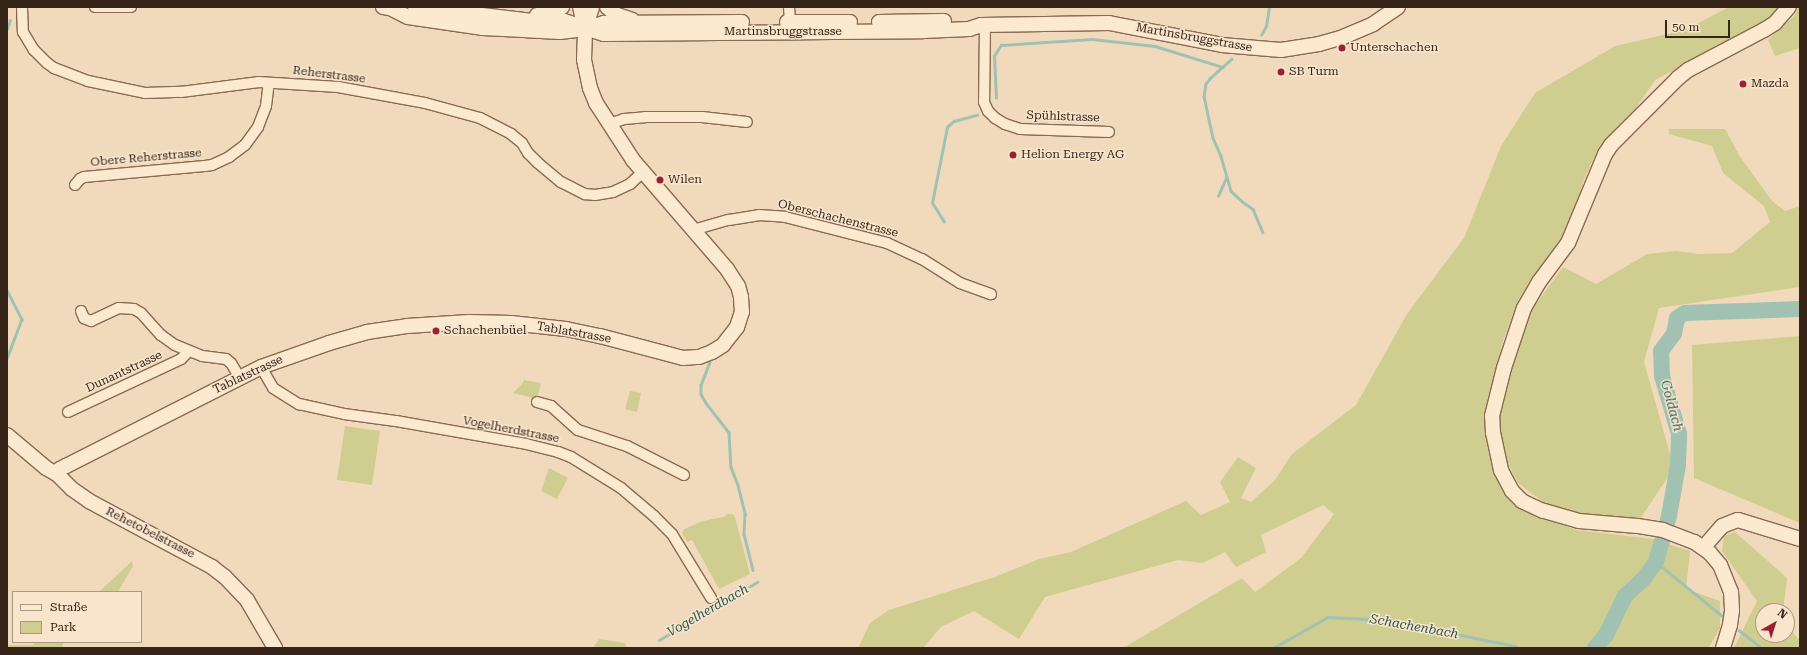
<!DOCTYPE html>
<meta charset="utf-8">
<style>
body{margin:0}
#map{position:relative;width:1807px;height:655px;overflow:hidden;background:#f1dabc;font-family:"Roboto Serif",serif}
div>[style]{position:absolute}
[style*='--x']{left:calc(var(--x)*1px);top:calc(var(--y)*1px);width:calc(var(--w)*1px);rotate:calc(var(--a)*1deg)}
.green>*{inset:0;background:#cfce90}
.stream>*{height:2.5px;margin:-1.25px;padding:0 1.25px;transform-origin:1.25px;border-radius:1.25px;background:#a1c2b3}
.river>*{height:16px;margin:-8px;padding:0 8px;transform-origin:8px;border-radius:8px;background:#a1c2b3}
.roads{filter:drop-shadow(1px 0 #8a6a54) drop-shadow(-1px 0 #8a6a54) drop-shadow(0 1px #8a6a54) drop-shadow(0 -1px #8a6a54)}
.street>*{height:10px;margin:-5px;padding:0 5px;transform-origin:5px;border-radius:5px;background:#fbe9d0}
.secondary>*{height:14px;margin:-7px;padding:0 7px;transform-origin:7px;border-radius:7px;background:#fbe9d0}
.dots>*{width:11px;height:11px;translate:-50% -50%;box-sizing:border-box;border:2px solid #f8e5cc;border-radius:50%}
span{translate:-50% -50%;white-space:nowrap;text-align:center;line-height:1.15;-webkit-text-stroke:3px #f8e5cc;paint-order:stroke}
.street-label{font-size:12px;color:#38251a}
.poi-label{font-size:12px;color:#38251a}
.left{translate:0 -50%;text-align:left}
.water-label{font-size:13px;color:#28594f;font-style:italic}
.frame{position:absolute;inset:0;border:8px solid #38251a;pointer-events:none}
.legend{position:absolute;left:12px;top:591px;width:130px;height:52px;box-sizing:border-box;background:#f8e5cc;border:1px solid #ab9885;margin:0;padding:5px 7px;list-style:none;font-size:12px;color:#38251a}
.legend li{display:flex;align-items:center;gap:8px;height:20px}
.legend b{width:20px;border:1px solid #ab9885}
.north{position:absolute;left:1755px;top:603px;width:40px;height:40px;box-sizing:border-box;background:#f8e5cc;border:1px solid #ab9885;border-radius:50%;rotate:39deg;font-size:11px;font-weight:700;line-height:16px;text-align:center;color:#38251a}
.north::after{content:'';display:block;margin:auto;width:14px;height:18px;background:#9d2031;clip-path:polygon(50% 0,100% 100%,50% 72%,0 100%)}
.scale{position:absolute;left:1665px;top:20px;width:65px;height:18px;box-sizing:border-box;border:2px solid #38251a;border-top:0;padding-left:5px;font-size:12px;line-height:14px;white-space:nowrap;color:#38251a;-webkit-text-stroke:3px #f8e5cc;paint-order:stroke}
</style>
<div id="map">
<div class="green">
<div style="clip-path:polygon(1729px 7px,1778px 7px,1772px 16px,1756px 28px,1655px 80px,1632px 114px,1598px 149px,1585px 177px,1571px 221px,1561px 242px,1530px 281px,1519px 299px,1504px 338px,1487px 401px,1486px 432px,1508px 494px,1537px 517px,1577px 530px,1653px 539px,1690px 551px,1686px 589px,1720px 601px,1720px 629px,1708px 648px,1123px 648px,1242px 578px,1255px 592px,1301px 558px,1334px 514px,1323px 505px,1261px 535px,1266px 552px,1236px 567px,1225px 552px,1203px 563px,1178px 560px,1045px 597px,1019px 639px,974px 611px,941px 627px,923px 648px,858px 648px,870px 623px,889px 610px,995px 577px,1039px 559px,1071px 552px,1186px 501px,1201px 515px,1230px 502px,1220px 482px,1238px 457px,1256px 468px,1241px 498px,1251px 502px,1275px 480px,1292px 454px,1356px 405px,1407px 314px,1464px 238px,1501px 146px,1535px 93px,1615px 46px,1685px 30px)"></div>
<div style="clip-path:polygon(1798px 7px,1800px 7px,1800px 48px,1775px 56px,1768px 40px,1795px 15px)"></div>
<div style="clip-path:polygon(1669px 129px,1725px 129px,1739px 155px,1772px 201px,1785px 211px,1800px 206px,1800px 287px,1659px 308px,1644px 362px,1674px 468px,1640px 519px,1572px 514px,1546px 504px,1518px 483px,1506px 460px,1499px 435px,1500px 401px,1533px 308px,1563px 267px,1596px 284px,1647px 254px,1676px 251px,1700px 254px,1732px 253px,1770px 222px,1764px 206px,1723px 173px,1712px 146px,1669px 134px)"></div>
<div style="clip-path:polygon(1800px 336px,1800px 523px,1694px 478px,1692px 345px)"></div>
<div style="clip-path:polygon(524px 380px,541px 383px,537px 399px,513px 393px,522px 384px)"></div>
<div style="clip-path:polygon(630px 391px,641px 393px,637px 412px,625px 409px)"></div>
<div style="clip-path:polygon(345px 426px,380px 431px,372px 485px,337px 480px)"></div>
<div style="clip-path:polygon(549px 468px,568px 478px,557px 499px,541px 491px)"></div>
<div style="clip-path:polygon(728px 514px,733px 514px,735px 517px,750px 574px,719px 589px,692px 540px,687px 542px,682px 533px,684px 529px,703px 521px,723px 517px)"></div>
<div style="clip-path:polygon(1735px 532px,1787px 578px,1783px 611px,1763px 611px,1763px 635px,1787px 635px,1787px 627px,1800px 640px,1800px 648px,1734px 648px,1757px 601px,1722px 551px,1724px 536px)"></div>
<div style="clip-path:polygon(132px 561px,133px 566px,118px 592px,99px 592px)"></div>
<div style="clip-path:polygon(599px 639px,625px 643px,627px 648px,593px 648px)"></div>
<div style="clip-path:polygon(35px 642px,64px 642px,62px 648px,7px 648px,7px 645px,33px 645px)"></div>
</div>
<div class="stream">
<div style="--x:7;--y:29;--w:9;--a:-72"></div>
<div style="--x:1261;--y:35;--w:10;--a:-61"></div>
<div style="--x:1266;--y:26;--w:19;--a:-81"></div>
<div style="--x:1232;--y:59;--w:30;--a:138"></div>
<div style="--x:1210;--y:79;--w:6;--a:129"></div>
<div style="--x:1206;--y:84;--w:12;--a:99"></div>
<div style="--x:1204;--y:96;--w:43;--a:77.9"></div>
<div style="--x:1213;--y:138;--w:20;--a:66"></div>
<div style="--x:1221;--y:156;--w:36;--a:74"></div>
<div style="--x:1231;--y:191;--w:16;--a:43"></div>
<div style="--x:1243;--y:202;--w:12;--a:35"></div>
<div style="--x:1253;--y:209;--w:25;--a:67"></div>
<div style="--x:996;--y:98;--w:42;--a:-92.7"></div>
<div style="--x:994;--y:56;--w:13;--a:-58"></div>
<div style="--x:1001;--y:45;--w:91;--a:-3.8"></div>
<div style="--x:1092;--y:39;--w:63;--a:6.3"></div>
<div style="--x:1155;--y:46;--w:71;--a:17.2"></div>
<div style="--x:1218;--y:196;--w:20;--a:-66"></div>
<div style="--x:944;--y:222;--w:22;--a:-122"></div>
<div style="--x:932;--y:203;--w:77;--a:-78.8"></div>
<div style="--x:947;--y:127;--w:9;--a:-41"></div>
<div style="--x:954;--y:121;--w:24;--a:-15"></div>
<div style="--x:7;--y:290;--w:33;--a:63"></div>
<div style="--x:22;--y:319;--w:43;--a:110.6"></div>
<div style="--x:710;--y:362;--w:25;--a:111"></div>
<div style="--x:701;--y:385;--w:9;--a:90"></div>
<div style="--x:701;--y:394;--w:10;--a:61"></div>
<div style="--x:706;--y:403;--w:37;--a:52"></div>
<div style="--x:729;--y:432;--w:35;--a:87"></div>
<div style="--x:731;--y:467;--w:19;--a:69"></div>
<div style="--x:738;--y:485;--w:30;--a:76"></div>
<div style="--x:745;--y:514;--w:20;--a:93"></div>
<div style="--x:744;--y:534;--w:37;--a:76"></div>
<div style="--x:1656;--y:562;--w:89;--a:39.1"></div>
<div style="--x:1739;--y:630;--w:29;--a:38"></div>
<div style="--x:659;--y:640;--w:114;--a:-30.6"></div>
<div style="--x:1273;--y:648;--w:63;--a:-29.4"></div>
<div style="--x:1328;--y:617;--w:60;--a:2.9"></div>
<div style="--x:1388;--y:620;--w:130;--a:11.6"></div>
</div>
<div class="river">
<div style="--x:1595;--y:648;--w:17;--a:-50"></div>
<div style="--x:1606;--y:635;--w:43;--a:-64"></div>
<div style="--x:1625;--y:596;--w:26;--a:-43"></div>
<div style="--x:1644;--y:578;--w:20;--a:-53"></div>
<div style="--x:1656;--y:562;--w:48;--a:-74.2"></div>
<div style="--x:1669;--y:516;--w:52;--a:-80"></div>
<div style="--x:1678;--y:465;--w:31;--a:-88"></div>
<div style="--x:1679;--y:434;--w:60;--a:-106.3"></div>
<div style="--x:1662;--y:376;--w:25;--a:-92"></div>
<div style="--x:1661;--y:351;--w:21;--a:-53"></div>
<div style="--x:1674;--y:334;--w:16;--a:-79"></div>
<div style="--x:1677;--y:318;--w:9;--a:-32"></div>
<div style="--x:1685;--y:313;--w:115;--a:-2"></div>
</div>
<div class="roads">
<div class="street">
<div style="--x:22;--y:7;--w:25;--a:88"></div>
<div style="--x:23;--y:32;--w:21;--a:59"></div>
<div style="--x:34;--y:50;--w:18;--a:45"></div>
<div style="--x:47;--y:63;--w:9;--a:36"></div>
<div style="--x:54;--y:68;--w:36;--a:21"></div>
<div style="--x:88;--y:81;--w:58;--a:11.9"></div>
<div style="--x:145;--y:93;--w:36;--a:-2"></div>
<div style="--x:181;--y:92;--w:79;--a:-7.3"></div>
<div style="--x:259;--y:82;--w:79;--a:3.6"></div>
<div style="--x:338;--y:87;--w:88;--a:10.4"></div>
<div style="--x:425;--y:103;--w:57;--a:15.3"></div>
<div style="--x:480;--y:118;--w:35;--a:27"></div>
<div style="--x:511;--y:134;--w:14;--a:39"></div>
<div style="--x:522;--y:143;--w:12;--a:59"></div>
<div style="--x:528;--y:153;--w:14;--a:45"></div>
<div style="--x:538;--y:163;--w:30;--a:40"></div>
<div style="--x:561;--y:182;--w:27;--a:27"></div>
<div style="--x:585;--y:194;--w:10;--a:6"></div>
<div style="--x:595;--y:195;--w:18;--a:-9"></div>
<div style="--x:613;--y:192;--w:19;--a:-25"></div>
<div style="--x:630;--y:184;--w:18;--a:-43"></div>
<div style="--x:95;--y:7;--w:36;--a:0"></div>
<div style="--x:789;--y:7;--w:15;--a:86"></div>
<div style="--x:985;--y:25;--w:77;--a:90.7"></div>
<div style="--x:984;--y:102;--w:10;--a:66"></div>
<div style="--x:988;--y:111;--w:10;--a:45"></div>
<div style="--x:995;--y:118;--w:12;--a:31"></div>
<div style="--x:1005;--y:124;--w:16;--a:18"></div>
<div style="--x:1020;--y:129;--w:89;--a:1.9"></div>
<div style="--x:609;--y:124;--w:16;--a:-18"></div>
<div style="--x:624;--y:119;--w:21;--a:-5"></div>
<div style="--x:645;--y:117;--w:57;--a:0"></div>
<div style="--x:702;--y:117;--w:45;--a:6.3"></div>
<div style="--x:75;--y:185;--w:8;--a:-50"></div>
<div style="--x:80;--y:179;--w:4;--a:-27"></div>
<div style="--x:84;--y:177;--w:121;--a:-5.2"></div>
<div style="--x:205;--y:166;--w:7;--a:-8"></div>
<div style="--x:212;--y:165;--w:19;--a:-25"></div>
<div style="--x:229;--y:157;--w:20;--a:-37"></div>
<div style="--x:245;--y:145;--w:22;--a:-54"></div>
<div style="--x:258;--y:127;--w:22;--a:-69"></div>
<div style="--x:266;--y:106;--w:23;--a:-83"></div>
<div style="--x:693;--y:230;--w:37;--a:-16"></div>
<div style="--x:729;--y:220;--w:30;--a:-9"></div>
<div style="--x:759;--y:215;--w:26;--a:4"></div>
<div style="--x:785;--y:217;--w:105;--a:14.3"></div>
<div style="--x:887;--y:243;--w:38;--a:25"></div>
<div style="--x:922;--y:259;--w:45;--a:32.3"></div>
<div style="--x:960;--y:283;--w:33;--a:20"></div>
<div style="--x:81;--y:311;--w:8;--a:67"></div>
<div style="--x:84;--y:318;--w:8;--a:23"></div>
<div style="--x:91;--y:321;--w:31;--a:-25"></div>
<div style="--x:119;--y:308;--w:15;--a:4"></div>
<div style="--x:134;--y:309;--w:8;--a:30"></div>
<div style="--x:141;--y:313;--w:30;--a:48"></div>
<div style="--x:161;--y:335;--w:17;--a:36"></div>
<div style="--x:175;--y:345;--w:29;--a:22"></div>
<div style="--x:202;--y:356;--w:24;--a:7"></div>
<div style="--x:226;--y:359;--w:6;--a:39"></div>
<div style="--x:231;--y:363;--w:17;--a:59"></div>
<div style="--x:261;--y:367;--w:24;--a:60"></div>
<div style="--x:273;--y:388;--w:31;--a:32"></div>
<div style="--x:299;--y:404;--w:46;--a:12.5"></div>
<div style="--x:344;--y:414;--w:52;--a:7.7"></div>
<div style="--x:396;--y:421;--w:132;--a:10"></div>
<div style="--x:526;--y:444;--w:33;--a:14"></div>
<div style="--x:558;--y:452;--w:14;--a:21"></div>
<div style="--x:571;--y:457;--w:59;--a:31.8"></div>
<div style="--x:621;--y:488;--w:43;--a:40.3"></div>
<div style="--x:654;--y:516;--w:25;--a:45"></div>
<div style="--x:672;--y:534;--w:75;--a:58.6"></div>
<div style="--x:537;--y:402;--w:15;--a:16"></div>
<div style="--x:551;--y:406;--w:36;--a:42"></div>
<div style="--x:578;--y:430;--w:52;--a:18.1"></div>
<div style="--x:627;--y:446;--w:64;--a:27"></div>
<div style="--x:68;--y:412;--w:125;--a:-25.1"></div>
<div style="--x:181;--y:359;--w:11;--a:-45"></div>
</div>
<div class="secondary">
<div style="--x:383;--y:7;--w:7;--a:8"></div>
<div style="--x:390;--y:8;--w:20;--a:27"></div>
<div style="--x:408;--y:17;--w:76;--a:8.3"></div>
<div style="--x:483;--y:28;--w:77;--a:3"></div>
<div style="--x:560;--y:32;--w:25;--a:-7"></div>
<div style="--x:585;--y:29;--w:20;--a:-18"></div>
<div style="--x:604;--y:23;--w:138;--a:-0.4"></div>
<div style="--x:415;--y:7;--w:118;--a:6.8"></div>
<div style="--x:532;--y:21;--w:32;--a:0"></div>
<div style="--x:564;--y:21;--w:42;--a:18"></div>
<div style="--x:604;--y:34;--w:319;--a:-0.5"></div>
<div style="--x:923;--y:31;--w:46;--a:-2.5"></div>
<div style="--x:969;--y:29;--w:13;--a:-18"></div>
<div style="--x:981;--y:25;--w:128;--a:-0.9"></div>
<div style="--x:1109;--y:23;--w:115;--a:11"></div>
<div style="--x:1222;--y:45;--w:59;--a:4.8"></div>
<div style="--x:1281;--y:50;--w:38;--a:-9"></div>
<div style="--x:1319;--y:44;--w:25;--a:-16"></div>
<div style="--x:1343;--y:37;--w:33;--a:-23"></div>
<div style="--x:1373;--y:24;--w:30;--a:-34"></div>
<div style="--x:580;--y:7;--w:23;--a:77"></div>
<div style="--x:607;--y:7;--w:11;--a:41"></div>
<div style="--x:615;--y:14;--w:18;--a:19"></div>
<div style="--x:537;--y:15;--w:12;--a:-5"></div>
<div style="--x:549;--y:14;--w:15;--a:-28"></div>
<div style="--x:787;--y:22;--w:63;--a:0"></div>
<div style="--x:879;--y:22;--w:65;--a:-0.9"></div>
<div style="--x:7;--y:435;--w:51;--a:40.2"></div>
<div style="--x:46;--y:468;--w:13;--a:29"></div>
<div style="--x:57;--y:474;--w:21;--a:45"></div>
<div style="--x:72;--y:489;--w:21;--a:35"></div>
<div style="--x:89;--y:501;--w:140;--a:28.2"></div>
<div style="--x:212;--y:567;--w:16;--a:38"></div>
<div style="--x:225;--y:577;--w:32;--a:46"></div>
<div style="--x:247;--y:600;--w:56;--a:59.7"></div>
<div style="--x:57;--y:474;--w:6;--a:-59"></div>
<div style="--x:60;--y:469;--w:7;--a:-27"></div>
<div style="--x:66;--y:466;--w:219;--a:-26.9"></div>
<div style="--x:261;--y:367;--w:72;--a:-19.4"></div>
<div style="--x:329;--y:343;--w:40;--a:-16"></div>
<div style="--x:367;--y:332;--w:40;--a:-8.5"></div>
<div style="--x:407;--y:326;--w:62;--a:-3.7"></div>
<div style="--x:469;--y:322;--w:42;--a:1.4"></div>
<div style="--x:511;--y:323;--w:55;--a:6.2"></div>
<div style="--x:566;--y:329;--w:35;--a:12"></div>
<div style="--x:600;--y:336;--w:86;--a:14.8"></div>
<div style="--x:683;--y:358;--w:16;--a:-4"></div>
<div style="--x:699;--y:357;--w:14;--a:-21"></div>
<div style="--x:712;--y:352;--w:13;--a:-32"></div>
<div style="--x:723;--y:345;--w:23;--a:-52"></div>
<div style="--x:737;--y:327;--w:16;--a:-72"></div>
<div style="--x:742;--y:312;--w:15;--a:-94"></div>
<div style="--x:741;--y:297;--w:11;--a:-105"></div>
<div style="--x:738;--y:286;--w:20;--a:-123"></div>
<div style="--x:727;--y:269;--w:144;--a:-130.8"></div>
<div style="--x:633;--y:160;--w:68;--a:-123"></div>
<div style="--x:596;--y:103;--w:16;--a:-112"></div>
<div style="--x:590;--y:88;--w:29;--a:-102"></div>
<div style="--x:584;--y:60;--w:31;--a:-88"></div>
<div style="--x:585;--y:29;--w:23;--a:-72"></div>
<div style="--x:1703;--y:548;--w:29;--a:-49"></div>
<div style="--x:1722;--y:526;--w:17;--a:-21"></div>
<div style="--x:1738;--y:520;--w:65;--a:17"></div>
<div style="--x:1723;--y:648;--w:24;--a:-73"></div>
<div style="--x:1730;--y:625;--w:15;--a:-82"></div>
<div style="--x:1732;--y:610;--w:18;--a:-93"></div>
<div style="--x:1731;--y:592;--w:29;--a:-112"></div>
<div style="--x:1720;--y:565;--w:16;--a:-130"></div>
<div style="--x:1710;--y:553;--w:19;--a:-145"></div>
<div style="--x:1694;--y:542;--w:33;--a:-159"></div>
<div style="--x:1663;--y:530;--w:26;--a:-171"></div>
<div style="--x:1637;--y:526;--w:58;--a:-175.1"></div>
<div style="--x:1579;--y:521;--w:37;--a:-164"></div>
<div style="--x:1543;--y:511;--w:23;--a:-155"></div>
<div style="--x:1522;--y:501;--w:14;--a:-135"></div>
<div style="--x:1512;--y:491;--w:24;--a:-118"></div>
<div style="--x:1501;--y:470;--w:38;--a:-102"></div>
<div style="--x:1493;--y:433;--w:17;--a:-93"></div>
<div style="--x:1492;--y:416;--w:49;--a:-76"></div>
<div style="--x:1504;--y:368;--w:63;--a:-71.6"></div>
<div style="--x:1524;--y:308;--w:30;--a:-60"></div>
<div style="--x:1539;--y:282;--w:49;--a:-53.4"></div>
<div style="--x:1568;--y:243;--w:96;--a:-67.4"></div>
<div style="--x:1605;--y:154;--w:11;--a:-56"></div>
<div style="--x:1611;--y:145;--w:95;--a:-45"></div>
<div style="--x:1678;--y:78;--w:13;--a:-39"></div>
<div style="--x:1688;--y:70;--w:86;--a:-27.8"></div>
<div style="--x:1764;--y:30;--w:13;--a:-32"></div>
<div style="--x:1775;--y:23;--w:21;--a:-49"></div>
</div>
</div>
<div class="dots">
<div style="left:1342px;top:48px;background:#9d2031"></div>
<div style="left:1281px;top:72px;background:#9d2031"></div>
<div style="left:1743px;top:84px;background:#9d2031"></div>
<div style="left:1013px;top:155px;background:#9d2031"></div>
<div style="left:660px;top:180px;background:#9d2031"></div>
<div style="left:436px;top:331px;background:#9d2031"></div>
</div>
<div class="street-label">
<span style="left:783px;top:32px">Martinsbruggstrasse</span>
<span style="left:1194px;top:38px;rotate:10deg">Martinsbruggstrasse</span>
<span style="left:329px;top:75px;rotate:7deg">Reherstrasse</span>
<span style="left:1063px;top:117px;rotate:2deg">Spühlstrasse</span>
<span style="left:146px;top:158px;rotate:-5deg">Obere Reherstrasse</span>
<span style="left:838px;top:219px;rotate:14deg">Oberschachenstrasse</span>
<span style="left:574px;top:333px;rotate:10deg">Tablatstrasse</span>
<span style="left:124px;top:372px;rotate:-25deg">Dunantstrasse</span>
<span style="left:248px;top:375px;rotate:-25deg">Tablatstrasse</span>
<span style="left:511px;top:430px;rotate:11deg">Vogelherdstrasse</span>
<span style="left:150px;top:533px;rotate:27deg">Rehetobelstrasse</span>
</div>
<div class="poi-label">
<span class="left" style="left:1350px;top:48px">Unterschachen</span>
<span class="left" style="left:1289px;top:72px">SB Turm</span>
<span class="left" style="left:1751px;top:84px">Mazda</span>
<span class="left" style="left:1021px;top:155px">Helion Energy AG</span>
<span class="left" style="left:668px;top:180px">Wilen</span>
<span class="left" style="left:444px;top:331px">Schachenbüel</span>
</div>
<div class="water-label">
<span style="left:1671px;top:406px;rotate:75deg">Goldach</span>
<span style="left:708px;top:611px;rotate:-30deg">Vogelherdbach</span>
<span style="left:1414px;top:627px;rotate:10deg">Schachenbach</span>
</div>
<div class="frame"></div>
<ul class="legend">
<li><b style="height:5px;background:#fbe9d0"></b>Straße</li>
<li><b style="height:11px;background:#cfce90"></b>Park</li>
</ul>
<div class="north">N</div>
<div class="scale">50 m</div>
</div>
